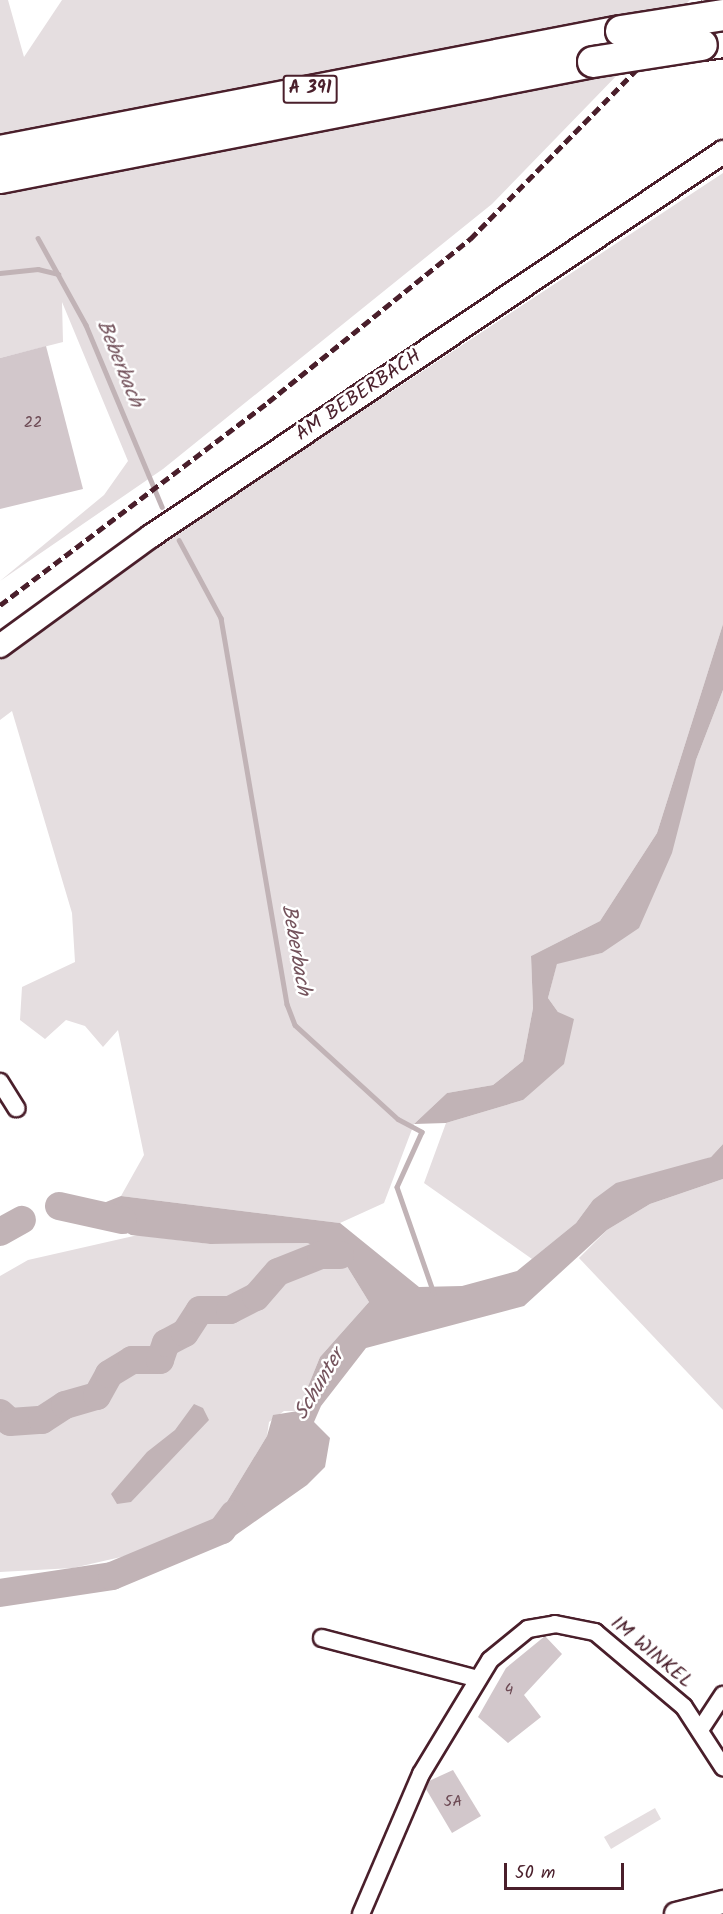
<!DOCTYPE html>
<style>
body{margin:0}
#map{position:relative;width:723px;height:1914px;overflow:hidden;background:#fff;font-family:Kalam,sans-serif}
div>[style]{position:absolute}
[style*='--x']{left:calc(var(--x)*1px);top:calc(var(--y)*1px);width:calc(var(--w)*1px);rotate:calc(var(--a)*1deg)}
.green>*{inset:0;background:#e5dee0}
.water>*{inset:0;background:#c1b3b6}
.stream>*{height:4.5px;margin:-2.25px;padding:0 2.25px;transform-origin:2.25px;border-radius:2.25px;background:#c1b3b6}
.river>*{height:28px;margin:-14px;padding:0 14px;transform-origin:14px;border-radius:14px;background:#c1b3b6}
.building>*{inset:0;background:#d2c7cb}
.roads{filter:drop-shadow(2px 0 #4a1f2b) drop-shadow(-2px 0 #4a1f2b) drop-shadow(0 2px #4a1f2b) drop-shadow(0 -2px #4a1f2b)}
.street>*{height:16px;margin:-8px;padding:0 8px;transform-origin:8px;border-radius:8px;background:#fff}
.secondary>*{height:22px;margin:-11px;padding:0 11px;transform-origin:11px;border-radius:11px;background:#fff}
.highway>*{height:30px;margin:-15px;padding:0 15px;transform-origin:15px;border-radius:15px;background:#fff}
.rail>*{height:4.5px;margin-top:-2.25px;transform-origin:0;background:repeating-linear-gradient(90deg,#4a1f2b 0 9px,transparent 0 13.5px)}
.bridges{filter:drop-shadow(2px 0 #4a1f2b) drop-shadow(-2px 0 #4a1f2b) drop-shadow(0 2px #4a1f2b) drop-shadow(0 -2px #4a1f2b)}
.highway-bridge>*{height:30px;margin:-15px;padding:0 15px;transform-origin:15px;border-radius:15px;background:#fff}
span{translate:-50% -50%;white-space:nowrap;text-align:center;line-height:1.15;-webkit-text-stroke:5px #fff;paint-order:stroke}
.number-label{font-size:16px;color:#6c4953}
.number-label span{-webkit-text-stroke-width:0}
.shield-label span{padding:2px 4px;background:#fff;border:2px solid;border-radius:4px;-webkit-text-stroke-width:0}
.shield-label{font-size:18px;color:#4a1f2b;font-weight:700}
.street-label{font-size:20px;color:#4a1f2b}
.water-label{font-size:21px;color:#74535c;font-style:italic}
.scale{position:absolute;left:504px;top:1863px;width:120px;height:27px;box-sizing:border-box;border:3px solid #4a1f2b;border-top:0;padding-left:8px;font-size:18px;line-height:21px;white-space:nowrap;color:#4a1f2b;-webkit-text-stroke:4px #fff;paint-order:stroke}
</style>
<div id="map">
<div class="green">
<div style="clip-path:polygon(0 0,8px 0,24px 57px,62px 0,690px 0,492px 204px,163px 469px,0 581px,104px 495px,128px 461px,62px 302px,63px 342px,0 358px)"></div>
<div style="clip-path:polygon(723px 173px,723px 624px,657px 833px,600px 921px,531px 956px,533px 1008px,523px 1061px,493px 1085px,447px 1093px,414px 1124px,384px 1203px,340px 1223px,121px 1196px,144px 1155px,118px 1030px,103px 1047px,85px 1026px,66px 1020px,45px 1039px,20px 1020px,22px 987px,75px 962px,72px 913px,12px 711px,0 720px,0 660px,159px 545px)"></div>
<div style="clip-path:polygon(723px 690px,723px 1144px,711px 1157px,593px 1200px,576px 1223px,532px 1259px,424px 1183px,446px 1123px,523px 1100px,558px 1012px,548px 998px,557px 963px,602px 953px,696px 760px)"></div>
<div style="clip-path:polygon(723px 1179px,723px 1410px,579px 1258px,607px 1230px,650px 1204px)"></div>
<div style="clip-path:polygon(138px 1235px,210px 1244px,307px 1243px,340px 1255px,369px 1302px,320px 1357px,298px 1411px,284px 1411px,269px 1422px,267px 1436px,205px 1538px,223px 1544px,134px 1554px,73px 1568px,0 1572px,0 1276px,28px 1260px)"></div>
<div style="clip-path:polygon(655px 1808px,661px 1819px,611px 1849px,604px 1837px)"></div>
</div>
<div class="water">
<div style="clip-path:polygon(723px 624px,723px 690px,696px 760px,672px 853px,639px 928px,602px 953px,557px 964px,548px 998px,558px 1012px,574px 1019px,564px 1064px,523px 1100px,446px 1123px,414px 1124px,447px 1093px,493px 1085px,523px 1061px,533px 1008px,531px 956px,600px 921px,657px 833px)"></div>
<div style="clip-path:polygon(723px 1144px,723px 1179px,650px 1204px,607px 1230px,524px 1306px,366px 1348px,321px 1406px,314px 1422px,330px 1438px,325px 1467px,307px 1485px,223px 1544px,205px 1538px,267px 1436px,273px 1415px,298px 1411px,320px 1357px,369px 1302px,340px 1255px,307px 1243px,210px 1244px,131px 1235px,86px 1210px,121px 1196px,340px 1223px,419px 1287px,462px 1286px,517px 1271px,576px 1223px,593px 1200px,616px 1183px,711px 1157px)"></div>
<div style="clip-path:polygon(194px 1404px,203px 1408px,209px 1420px,131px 1502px,117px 1504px,111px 1494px,147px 1452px,175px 1430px)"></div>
</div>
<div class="stream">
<div style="--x:38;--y:238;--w:99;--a:61.1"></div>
<div style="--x:86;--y:325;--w:197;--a:67.3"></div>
<div style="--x:0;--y:273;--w:38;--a:-6"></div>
<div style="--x:38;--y:269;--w:21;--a:14"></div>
<div style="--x:179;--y:540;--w:89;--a:61.7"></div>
<div style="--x:221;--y:618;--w:392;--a:80.3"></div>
<div style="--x:287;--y:1004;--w:22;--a:69"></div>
<div style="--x:295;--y:1025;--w:139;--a:42.4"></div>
<div style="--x:398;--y:1119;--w:27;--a:28"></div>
<div style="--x:422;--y:1132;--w:60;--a:114.4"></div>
<div style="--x:397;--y:1187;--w:112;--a:70.8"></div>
</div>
<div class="river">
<div style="--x:59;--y:1206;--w:65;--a:12.5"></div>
<div style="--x:0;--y:1232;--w:25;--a:-29"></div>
<div style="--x:0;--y:1413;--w:13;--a:42"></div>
<div style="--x:10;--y:1422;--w:32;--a:-4"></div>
<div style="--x:42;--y:1420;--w:27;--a:-33"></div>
<div style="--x:65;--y:1405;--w:33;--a:-16"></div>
<div style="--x:97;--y:1396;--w:25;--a:-61"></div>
<div style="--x:109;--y:1374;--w:27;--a:-31"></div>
<div style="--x:132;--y:1360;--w:28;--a:0"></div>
<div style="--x:160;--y:1360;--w:18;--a:-71"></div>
<div style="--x:166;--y:1343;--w:21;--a:-28"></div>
<div style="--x:185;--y:1333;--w:27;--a:-57"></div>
<div style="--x:200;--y:1310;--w:30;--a:0"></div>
<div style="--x:230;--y:1310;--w:29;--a:-27"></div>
<div style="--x:256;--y:1297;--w:33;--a:-49"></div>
<div style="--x:278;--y:1272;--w:46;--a:-21.6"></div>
<div style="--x:321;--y:1255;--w:19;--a:0"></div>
<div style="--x:0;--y:1593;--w:113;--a:-8.6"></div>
<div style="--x:112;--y:1576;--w:119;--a:-22.7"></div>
<div style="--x:222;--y:1530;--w:19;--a:-54"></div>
</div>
<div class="building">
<div style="clip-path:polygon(46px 346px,83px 489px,0 509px,0 358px)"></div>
<div style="clip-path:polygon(545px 1636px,562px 1654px,524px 1695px,541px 1717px,508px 1743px,478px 1717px,506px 1668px)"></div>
<div style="clip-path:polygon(453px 1770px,481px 1816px,452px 1833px,426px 1789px,429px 1781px)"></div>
</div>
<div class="roads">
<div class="street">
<div style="--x:0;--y:1082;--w:31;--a:58"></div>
<div style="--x:322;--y:1638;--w:161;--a:14.7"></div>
<div style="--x:700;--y:1730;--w:42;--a:-56.7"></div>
<div style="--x:361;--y:1914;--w:152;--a:-66.8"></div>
<div style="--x:421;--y:1774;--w:133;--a:-58.8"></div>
<div style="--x:490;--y:1660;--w:49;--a:-39.2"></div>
<div style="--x:528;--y:1629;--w:27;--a:-10"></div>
<div style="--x:555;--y:1624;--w:41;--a:11.3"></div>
<div style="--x:595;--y:1632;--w:116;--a:40.1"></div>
<div style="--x:684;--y:1707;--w:72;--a:57"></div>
</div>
<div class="secondary">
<div style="--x:0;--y:646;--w:187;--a:-36.1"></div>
<div style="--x:151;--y:536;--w:689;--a:-33.87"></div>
<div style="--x:676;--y:1914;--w:49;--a:-14.3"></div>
</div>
<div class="highway">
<div style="--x:702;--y:45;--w:21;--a:-8"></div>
<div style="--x:0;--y:151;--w:632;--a:-10.94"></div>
<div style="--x:0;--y:178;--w:604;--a:-11.07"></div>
</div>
</div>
<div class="rail">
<div style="--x:0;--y:605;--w:336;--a:-37.1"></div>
<div style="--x:268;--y:402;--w:260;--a:-38.9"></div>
<div style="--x:470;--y:239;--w:335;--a:-45.5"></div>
</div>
<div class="bridges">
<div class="highway-bridge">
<div style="--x:621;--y:31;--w:103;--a:-8.9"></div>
<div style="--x:593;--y:62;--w:110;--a:-8.9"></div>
</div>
</div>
<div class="number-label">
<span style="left:33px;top:423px">22</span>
<span style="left:509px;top:1690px">4</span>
<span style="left:453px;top:1802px">5A</span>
</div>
<div class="shield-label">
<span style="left:310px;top:89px">A 391</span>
</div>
<div class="street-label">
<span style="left:359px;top:396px;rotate:-34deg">AM BEBERBACH</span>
<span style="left:651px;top:1653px;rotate:40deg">IM WINKEL</span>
</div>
<div class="water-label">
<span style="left:119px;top:364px;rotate:68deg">Beberbach</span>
<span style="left:295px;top:950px;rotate:80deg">Beberbach</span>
<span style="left:320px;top:1385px;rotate:-59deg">Schunter</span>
</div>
<div class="scale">50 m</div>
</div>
